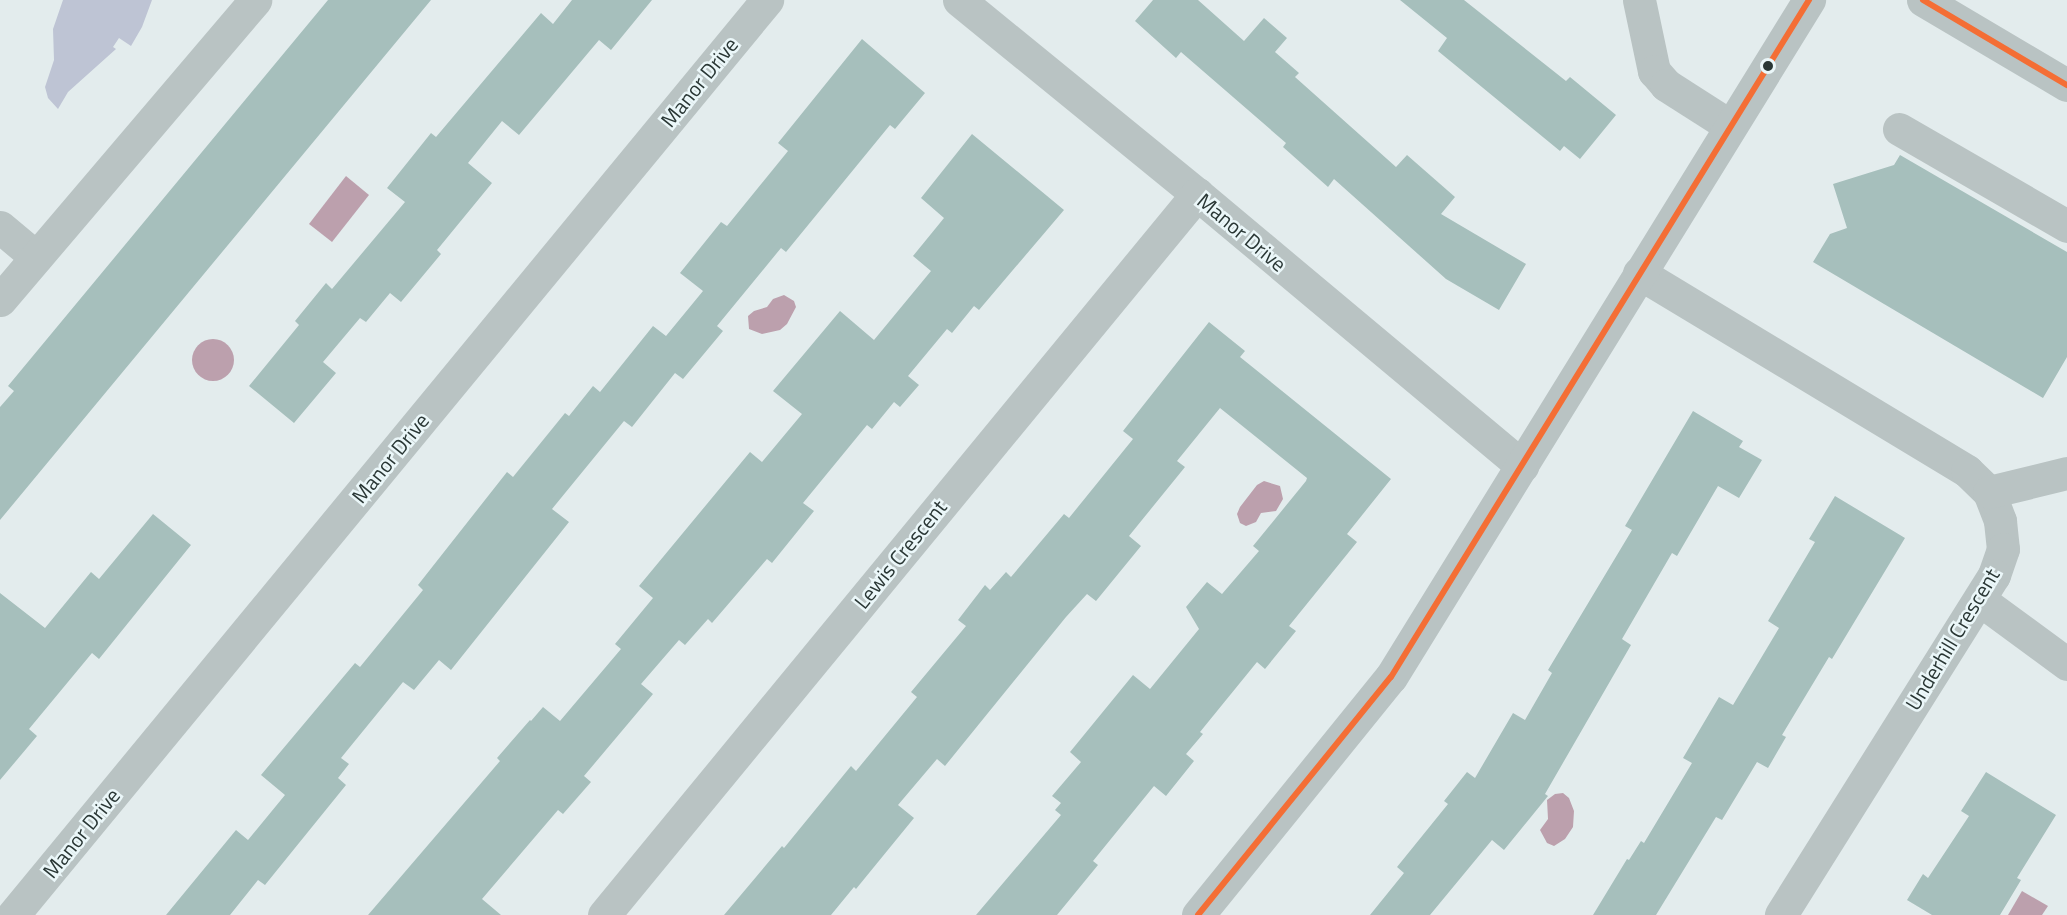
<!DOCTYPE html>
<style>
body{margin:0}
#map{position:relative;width:2067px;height:915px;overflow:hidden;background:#e3eced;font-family:"Titillium Web",sans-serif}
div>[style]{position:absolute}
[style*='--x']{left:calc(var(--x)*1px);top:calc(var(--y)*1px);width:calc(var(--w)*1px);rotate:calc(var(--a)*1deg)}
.green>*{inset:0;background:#bec4d4}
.water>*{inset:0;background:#bca0ad}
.round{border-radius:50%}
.building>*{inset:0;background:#a6bfbc}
.minor>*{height:33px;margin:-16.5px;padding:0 16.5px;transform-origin:16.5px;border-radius:16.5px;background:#b9c3c3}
.bus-1>*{height:6px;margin:-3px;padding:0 3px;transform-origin:3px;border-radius:3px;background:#f46e35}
.dots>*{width:16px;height:16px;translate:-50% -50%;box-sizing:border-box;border:3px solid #ebf7f9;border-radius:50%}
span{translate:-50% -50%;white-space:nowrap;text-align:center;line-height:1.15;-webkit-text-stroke:5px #ebf7f9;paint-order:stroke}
.street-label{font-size:21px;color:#2a3735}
</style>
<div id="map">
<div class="green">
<div style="clip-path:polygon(63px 0,152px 0,142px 27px,131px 46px,119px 38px,113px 47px,116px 49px,68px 92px,58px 109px,48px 98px,45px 87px,54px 60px,53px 29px)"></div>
</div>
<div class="water">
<div style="clip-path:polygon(346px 176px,369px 195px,332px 242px,309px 224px)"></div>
<div style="clip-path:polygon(784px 295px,794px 301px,796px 307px,787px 324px,780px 330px,762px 334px,749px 329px,748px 316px,754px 311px,767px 307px,773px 299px)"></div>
<div class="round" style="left:192px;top:339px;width:42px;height:42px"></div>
<div style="clip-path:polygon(1264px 481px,1280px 486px,1283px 499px,1276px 511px,1261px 513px,1256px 522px,1246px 526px,1240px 523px,1237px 514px,1240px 507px,1257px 485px)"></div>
<div style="clip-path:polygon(1563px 793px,1569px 798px,1574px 811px,1573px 827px,1565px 839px,1554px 846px,1547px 843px,1540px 830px,1548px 819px,1547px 800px,1555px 794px)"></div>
<div style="clip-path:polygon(2022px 891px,2048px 906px,2042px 915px,2008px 915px)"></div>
</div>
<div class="building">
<div style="clip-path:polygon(328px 0,431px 0,0 520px,0 407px,14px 391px,8px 386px)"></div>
<div style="clip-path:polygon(572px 0,652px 0,611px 50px,599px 40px,519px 135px,502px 121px,468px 163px,492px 183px,437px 250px,441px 254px,401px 302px,390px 293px,366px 322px,360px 318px,323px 362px,336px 373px,294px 423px,249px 386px,299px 325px,295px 321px,326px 283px,332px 289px,405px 202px,387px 188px,431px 133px,436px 137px,541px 13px,553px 24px)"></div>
<div style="clip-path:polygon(1153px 0,1198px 0,1244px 41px,1264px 18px,1287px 38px,1275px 52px,1299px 73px,1295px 77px,1396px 167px,1407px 155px,1455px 197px,1441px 214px,1526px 264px,1499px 310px,1446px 279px,1334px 179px,1328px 187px,1283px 147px,1286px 143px,1181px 52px,1176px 58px,1135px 21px)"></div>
<div style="clip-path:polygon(1400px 0,1464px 0,1566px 81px,1570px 77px,1616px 115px,1580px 159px,1564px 146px,1560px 151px,1438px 51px,1447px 38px)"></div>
<div style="clip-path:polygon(862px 39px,925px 93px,895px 129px,890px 125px,786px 252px,781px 248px,717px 326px,723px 331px,683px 379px,675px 373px,632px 427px,624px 421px,552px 509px,569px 522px,451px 670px,439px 660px,414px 690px,403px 682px,341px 758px,349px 764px,338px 778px,346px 785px,265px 885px,258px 880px,230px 915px,166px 915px,236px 830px,248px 840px,285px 795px,261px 775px,355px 663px,360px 667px,423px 590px,418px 585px,507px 472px,513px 477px,565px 413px,569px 416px,593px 386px,600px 392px,653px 326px,666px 336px,703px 291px,680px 273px,721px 222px,727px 226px,788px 151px,778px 143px)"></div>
<div style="clip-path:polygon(972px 134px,1064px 210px,979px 310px,974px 306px,952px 333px,947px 329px,908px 376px,919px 385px,900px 407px,894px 402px,872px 429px,867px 425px,803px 503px,814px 511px,772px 563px,767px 559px,712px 623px,708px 619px,685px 645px,679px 640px,641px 684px,653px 694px,584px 776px,591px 782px,563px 814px,558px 810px,482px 899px,501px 915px,368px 915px,500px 761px,497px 758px,530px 720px,531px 721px,543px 707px,560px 721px,621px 649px,615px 644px,653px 598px,639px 586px,750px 452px,762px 462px,802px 414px,773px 391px,840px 311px,874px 340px,931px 271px,913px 256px,944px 218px,921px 198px)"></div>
<div style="clip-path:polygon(1900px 155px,2067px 252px,2067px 357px,2043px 398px,1813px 262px,1830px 234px,1847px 228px,1833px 184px,1894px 165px)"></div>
<div style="clip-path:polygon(1209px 322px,1245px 351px,1240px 357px,1391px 479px,1347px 534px,1357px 542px,1289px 626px,1296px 631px,1265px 669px,1257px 662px,1200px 732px,1203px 734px,1186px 754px,1194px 761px,1166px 796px,1154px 786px,1093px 861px,1098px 865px,1057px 915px,976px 915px,1061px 815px,1055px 810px,1061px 803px,1052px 796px,1081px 762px,1070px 752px,1133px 675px,1150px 689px,1199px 629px,1186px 607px,1207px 582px,1222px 594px,1259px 551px,1253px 546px,1306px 481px,1307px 478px,1220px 408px,1177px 461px,1185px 467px,1129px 536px,1141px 546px,1096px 601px,1087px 594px,1066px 617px,945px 766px,937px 759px,898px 805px,914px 818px,856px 889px,854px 887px,831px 915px,724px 915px,782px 846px,784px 848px,851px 766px,856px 771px,917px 697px,911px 692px,966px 626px,958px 620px,985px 585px,990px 590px,1006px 572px,1011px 577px,1064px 514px,1069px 518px,1133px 439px,1123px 431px)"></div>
<div style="clip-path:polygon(1693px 411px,1743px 441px,1739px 447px,1762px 460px,1739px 498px,1718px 486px,1677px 556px,1672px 553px,1622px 639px,1631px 645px,1545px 794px,1548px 796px,1504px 850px,1492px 840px,1430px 915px,1370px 915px,1404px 873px,1397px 867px,1448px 804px,1444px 801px,1467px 772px,1475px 778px,1513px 713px,1525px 720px,1552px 673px,1548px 670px,1632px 530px,1625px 526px)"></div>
<div style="clip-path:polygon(1835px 496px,1905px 538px,1832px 659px,1829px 657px,1782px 735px,1786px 737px,1768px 768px,1757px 762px,1722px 820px,1716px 817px,1656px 915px,1593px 915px,1627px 859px,1629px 860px,1641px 841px,1644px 843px,1692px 763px,1683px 758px,1719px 697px,1733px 705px,1779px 628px,1768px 621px,1815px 542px,1809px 539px)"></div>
<div style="clip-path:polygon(153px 514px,191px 545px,99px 659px,92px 653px,29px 729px,37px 736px,0 780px,0 593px,45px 628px,91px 572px,99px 579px)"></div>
<div style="clip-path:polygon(1986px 772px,2056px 815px,2017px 878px,2021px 880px,2000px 915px,1932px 915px,1907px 900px,1923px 874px,1928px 878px,1969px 816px,1961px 811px)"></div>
</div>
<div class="minor">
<div style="--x:959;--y:0;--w:307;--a:39.2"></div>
<div style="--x:1197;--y:194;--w:424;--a:39.9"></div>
<div style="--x:1639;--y:0;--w:73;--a:78.1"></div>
<div style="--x:1654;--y:71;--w:18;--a:49"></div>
<div style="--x:1666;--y:85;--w:76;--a:32.6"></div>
<div style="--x:1923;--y:0;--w:167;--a:30.6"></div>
<div style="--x:1899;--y:129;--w:194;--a:30"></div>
<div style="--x:0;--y:227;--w:47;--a:39.8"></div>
<div style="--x:1639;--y:273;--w:383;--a:31.1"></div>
<div style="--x:1967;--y:471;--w:30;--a:44"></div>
<div style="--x:1989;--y:492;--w:31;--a:69"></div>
<div style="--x:2000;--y:521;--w:28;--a:84"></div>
<div style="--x:2003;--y:549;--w:28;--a:109"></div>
<div style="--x:1994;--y:575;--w:401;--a:122.1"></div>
<div style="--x:0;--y:300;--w:394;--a:-49.6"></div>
<div style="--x:1989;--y:492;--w:80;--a:-13.7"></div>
<div style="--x:1980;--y:600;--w:108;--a:36.3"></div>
<div style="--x:13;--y:915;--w:1186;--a:-50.51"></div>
<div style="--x:604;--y:915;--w:934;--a:-50.56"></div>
<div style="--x:1198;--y:915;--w:306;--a:-51"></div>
<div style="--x:1391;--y:677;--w:796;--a:-58.31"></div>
</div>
<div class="bus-1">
<div style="--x:1923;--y:0;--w:167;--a:30.6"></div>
<div style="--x:1198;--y:915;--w:306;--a:-51"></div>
<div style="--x:1391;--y:677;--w:796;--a:-58.31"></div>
</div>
<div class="dots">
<div style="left:1768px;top:66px;background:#2a3735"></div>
</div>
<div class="street-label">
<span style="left:699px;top:82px;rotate:-51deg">Manor Drive</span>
<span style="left:1242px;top:232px;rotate:40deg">Manor Drive</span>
<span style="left:390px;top:458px;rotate:-51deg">Manor Drive</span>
<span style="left:900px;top:554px;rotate:-51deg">Lewis Crescent</span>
<span style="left:1952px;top:639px;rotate:-59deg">Underhill Crescent</span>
<span style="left:81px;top:833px;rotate:-51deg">Manor Drive</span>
</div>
</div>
